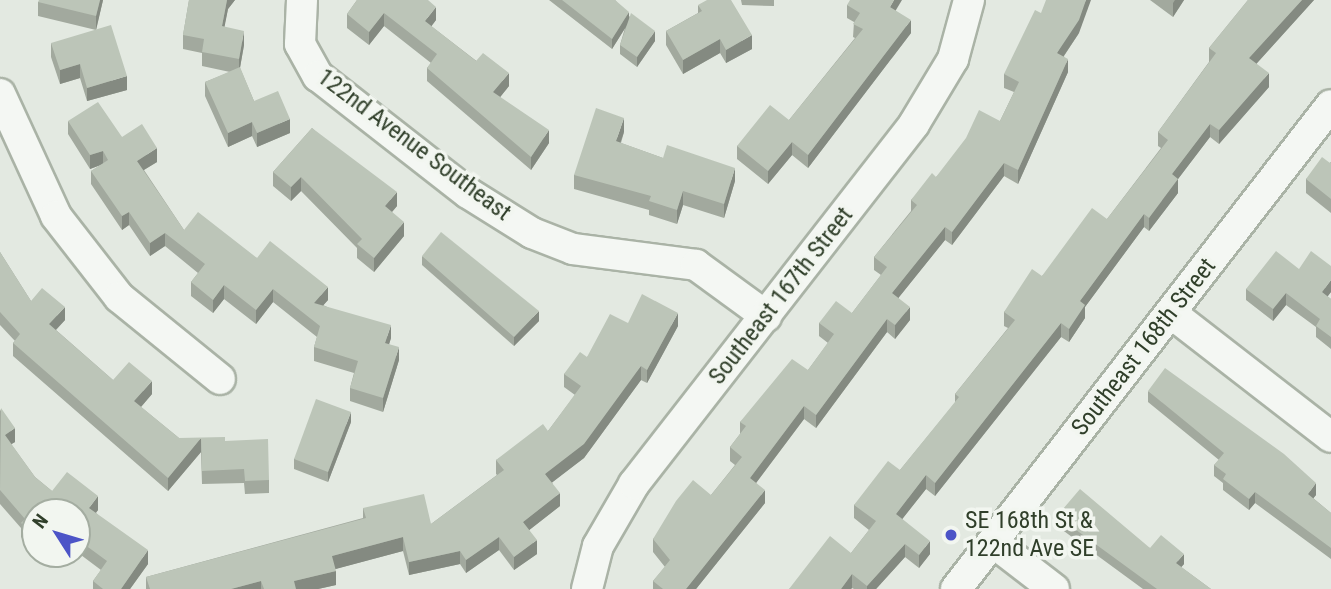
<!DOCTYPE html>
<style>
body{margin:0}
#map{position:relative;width:1331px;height:589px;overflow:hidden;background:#e3e9e1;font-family:"Roboto Condensed",sans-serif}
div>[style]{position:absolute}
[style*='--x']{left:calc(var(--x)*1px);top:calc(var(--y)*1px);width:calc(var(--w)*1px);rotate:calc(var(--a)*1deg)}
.roads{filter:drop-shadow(2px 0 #aab3a6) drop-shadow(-2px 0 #aab3a6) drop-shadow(0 2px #aab3a6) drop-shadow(0 -2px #aab3a6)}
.minor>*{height:30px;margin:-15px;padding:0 15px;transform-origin:15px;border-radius:15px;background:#f4f7f3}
.wall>*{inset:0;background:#a2a99e}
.shaded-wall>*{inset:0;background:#848a81}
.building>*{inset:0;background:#bcc5b8}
.dots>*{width:19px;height:19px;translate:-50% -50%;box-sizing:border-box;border:4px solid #f2f6f0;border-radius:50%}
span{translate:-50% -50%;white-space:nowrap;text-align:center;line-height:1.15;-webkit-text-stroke:7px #f2f6f0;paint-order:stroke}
.street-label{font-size:24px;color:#303f2a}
.poi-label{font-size:24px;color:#303f2a}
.left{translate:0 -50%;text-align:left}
.north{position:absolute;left:21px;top:498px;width:70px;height:70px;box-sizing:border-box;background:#f2f6f0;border:2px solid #a4ada1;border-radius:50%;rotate:307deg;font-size:19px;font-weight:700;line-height:28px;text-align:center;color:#303f2a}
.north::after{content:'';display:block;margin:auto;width:24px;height:32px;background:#4c54c7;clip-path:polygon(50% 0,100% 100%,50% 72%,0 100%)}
</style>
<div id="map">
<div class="roads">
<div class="minor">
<div style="--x:302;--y:0;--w:44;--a:92.6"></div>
<div style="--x:300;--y:44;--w:37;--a:61"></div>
<div style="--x:318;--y:76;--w:190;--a:38"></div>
<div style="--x:468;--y:193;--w:75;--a:32"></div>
<div style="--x:532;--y:233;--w:44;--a:21.3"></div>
<div style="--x:573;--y:249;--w:124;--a:7.4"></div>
<div style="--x:696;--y:265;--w:87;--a:36.1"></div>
<div style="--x:0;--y:94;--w:134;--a:65.3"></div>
<div style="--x:56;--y:216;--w:103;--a:52.1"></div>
<div style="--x:119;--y:297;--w:130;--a:39.1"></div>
<div style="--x:1171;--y:313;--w:202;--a:37.8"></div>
<div style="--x:993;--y:542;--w:77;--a:37.6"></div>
<div style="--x:587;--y:589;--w:44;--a:-75.7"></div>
<div style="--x:598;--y:546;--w:72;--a:-59.9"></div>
<div style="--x:634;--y:484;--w:456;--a:-52.1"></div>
<div style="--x:914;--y:124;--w:76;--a:-59"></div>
<div style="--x:953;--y:59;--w:61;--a:-74.8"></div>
<div style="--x:956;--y:589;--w:612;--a:-52.23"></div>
</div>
</div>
<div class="wall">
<div style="clip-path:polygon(103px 0,96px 30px,38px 16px,38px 2px)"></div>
<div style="clip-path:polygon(189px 0,235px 0,228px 9px,224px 27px,244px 45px,240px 68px,254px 101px,290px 133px,257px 147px,252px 136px,228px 147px,205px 96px,205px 82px,230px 72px,202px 66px,202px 53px,183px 49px,183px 35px)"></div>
<div style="clip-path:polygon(357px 0,436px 20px,431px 26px,509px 86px,500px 97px,549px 143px,531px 170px,427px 81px,427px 68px,431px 63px,384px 26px,369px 45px,347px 28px,347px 14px)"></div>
<div style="clip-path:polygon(549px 0,615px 0,629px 16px,655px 41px,637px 67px,620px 54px,620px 45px,625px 28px,612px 49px)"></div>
<div style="clip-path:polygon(741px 0,774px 0,774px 6px,742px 5px)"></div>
<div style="clip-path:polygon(1150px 0,1184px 0,1173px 17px)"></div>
<div style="clip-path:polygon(1248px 0,1314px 0,1256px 64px,1269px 87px,1219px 144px,1210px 137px,1178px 179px,1178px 193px,1149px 231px,1144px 227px,1085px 307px,1085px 318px,1069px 342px,1061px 337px,935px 496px,926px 489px,902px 519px,930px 554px,919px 568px,905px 557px,876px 589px,854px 589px,852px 588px,851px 589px,789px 589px,851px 553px,869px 530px,854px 518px,854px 505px,900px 470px,955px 403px,955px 394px,1008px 328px,1004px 326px,1004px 312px,1042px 276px,1107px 219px,1161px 148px,1158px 146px,1158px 132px,1209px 62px,1209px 48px)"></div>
<div style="clip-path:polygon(698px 5px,752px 49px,726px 63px,720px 53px,683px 74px,666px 45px,666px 31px,698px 13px)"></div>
<div style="clip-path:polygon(847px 5px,896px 11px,911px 33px,808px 168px,792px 155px,768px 184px,737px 159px,737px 146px,789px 120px,855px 38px,853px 37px,854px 22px,847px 18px)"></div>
<div style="clip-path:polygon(1079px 33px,1064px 56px,1068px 72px,1018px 184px,1004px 176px,952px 245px,945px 240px,898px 298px,910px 320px,895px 339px,887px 332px,816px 428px,804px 419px,756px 483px,765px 503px,696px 589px,653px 589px,653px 581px,665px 567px,653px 552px,653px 539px,711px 495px,735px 465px,730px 461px,730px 447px,740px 434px,740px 422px,808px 370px,828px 343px,819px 336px,819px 323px,852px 313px,881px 275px,874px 270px,874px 257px,911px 211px,911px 200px,936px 177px,1000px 121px,1014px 92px,1004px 88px,1004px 74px)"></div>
<div style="clip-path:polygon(51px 43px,127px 90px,87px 101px,80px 78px,60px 84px,51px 57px)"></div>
<div style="clip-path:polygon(68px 121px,122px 137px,157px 162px,144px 170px,184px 230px,257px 258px,328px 300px,323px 305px,391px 338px,389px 344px,399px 360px,383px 412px,350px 401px,350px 388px,354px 373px,314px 361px,314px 347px,317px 337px,273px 302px,256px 324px,224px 299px,213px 313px,191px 296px,191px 282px,198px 273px,165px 246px,150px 256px,129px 225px,122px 230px,91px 184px,91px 171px,101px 165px,90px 169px,68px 134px)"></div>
<div style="clip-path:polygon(312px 128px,397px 206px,392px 212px,404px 236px,374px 272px,357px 258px,357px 248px,301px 191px,291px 201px,273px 186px,273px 172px)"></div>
<div style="clip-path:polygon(624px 132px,621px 143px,663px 158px,735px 181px,724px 218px,683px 205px,677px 224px,649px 215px,649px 210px,574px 189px,574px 175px)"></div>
<div style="clip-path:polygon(1331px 162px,1331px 213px,1306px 193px,1306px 179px)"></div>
<div style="clip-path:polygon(0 252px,31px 301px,65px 320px,56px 330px,113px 380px,152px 394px,141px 407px,179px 438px,225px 441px,269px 480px,269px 493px,245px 494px,244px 483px,202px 484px,201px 452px,168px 491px,13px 356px,13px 343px,15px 341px,0 325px)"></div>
<div style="clip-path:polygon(422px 256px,539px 321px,514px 346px,422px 265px)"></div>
<div style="clip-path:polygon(1299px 269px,1331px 292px,1327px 296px,1331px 299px,1331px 349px,1316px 337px,1316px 327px,1286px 305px,1273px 321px,1246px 300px,1246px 289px)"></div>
<div style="clip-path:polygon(628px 323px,678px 326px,647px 383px,641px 380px,584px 458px,552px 482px,560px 506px,529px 530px,537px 554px,514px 570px,499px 550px,466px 573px,460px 564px,409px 575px,403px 551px,335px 569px,336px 585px,318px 589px,146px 589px,146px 577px,363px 518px,363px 508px,431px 524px,497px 475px,496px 474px,496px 460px,548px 431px,575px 395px,564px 387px,564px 374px,587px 357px)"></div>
<div style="clip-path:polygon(1148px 391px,1316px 495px,1313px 498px,1331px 513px,1331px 559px,1255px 503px,1249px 510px,1223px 490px,1223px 483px,1214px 476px,1214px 465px,1219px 460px,1148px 402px)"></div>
<div style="clip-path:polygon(0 409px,15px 442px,11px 444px,35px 477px,52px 491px,98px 510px,96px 513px,148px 564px,130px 589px,93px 589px,93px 581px,101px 570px,77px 552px,77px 512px,35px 512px,35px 548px,21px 537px,21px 528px,0 504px)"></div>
<div style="clip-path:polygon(351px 422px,328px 482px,294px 469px,294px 459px)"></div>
<div style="clip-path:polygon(1057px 516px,1150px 548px,1184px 564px,1181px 567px,1211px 589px,1143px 589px,1057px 526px)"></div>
<div style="clip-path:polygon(43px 554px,64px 554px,56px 564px)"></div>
</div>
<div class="shaded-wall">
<div style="clip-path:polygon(100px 0,103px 0,96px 30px,96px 16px)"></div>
<div style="clip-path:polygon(227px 0,235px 0,228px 9px,222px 40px,222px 26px)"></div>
<div style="clip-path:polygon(894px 0,902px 0,890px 20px,890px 7px)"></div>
<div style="clip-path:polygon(1086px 0,1091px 0,1079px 33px,1057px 66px,1057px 53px)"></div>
<div style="clip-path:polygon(1175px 0,1184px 0,1173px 17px,1173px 3px)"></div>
<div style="clip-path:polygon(1302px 0,1314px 0,1249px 72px,1249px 58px)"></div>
<div style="clip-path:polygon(436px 7px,436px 20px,425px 35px,425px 21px)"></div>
<div style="clip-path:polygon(629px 12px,629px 22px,612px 49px,612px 39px)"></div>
<div style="clip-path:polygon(384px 13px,384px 26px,369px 45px,369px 32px)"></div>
<div style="clip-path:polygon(911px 20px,911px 33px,808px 168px,808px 155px)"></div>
<div style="clip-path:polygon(244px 31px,244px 45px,239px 73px,239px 59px)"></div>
<div style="clip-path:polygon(655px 31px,655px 41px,637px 67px,637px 57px)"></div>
<div style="clip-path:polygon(752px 35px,752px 49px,726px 63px,726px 50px)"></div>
<div style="clip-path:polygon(720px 39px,720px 53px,683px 74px,683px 60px)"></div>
<div style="clip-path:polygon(1068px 59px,1068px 72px,1018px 184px,1018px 170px)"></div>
<div style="clip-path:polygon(80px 64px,80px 78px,60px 84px,60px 70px)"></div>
<div style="clip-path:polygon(509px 73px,509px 86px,493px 106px,493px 92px)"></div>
<div style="clip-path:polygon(1269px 73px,1269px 87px,1219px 144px,1219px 130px)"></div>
<div style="clip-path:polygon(127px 76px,127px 90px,87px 101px,87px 88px)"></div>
<div style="clip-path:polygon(624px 118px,624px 132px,616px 155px,616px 141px)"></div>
<div style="clip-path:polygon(290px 119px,290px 133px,257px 147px,257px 133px)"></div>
<div style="clip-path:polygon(252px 122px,252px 136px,228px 147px,228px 133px)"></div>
<div style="clip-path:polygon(1210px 124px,1210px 137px,1178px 179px,1178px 193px,1149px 231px,1149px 218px,1172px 174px)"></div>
<div style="clip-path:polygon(549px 130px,549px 143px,531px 170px,531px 157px)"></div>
<div style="clip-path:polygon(792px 142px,792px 155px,768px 184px,768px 171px)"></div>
<div style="clip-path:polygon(157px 148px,157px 162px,137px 174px,137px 161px)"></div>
<div style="clip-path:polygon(103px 151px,103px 164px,90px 169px,90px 155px)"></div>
<div style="clip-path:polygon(1004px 163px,1004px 176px,952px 245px,952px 232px)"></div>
<div style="clip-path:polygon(735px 168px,735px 181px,724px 218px,724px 204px)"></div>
<div style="clip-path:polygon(301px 177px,301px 191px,291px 201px,291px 187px)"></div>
<div style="clip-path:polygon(683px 191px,683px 205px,677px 224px,677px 210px)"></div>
<div style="clip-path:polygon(397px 192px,397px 206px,385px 220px,385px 206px)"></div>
<div style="clip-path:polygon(129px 212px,129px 225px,122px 230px,122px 216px)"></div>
<div style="clip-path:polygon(1144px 214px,1144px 227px,1085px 307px,1085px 318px,1069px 342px,1069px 329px,1080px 301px)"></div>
<div style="clip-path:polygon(404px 222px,404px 236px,374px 272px,374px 258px)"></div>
<div style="clip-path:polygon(945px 227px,945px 240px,892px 306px,892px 293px)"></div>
<div style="clip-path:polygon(165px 233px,165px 246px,150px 256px,150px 243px)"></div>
<div style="clip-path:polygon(1331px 280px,1331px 292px,1322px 304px,1322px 292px)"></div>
<div style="clip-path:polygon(224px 285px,224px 299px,213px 313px,213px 300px)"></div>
<div style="clip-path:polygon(328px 287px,328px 300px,314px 316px,314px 303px)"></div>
<div style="clip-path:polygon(273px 289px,273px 302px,256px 324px,256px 310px)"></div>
<div style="clip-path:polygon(1286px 293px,1286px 305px,1273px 321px,1273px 309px)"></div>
<div style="clip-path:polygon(65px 307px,65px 320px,49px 337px,49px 324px)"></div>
<div style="clip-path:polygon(910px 307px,910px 320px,895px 339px,895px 325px)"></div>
<div style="clip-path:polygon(539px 311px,539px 321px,514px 346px,514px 337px)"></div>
<div style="clip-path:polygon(678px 313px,678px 326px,647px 383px,647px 370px)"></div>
<div style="clip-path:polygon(887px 319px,887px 332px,816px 428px,816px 415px)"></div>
<div style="clip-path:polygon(1061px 323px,1061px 337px,935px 496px,935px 483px)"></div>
<div style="clip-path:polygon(391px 325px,391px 338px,385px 357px,385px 343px)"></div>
<div style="clip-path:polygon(399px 347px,399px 360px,383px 412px,383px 398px)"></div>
<div style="clip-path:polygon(641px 366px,641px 380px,584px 458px,545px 488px,545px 474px)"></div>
<div style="clip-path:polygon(152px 381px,152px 394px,134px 415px,134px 401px)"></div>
<div style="clip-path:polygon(804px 406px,804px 419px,750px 491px,750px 478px)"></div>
<div style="clip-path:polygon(351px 412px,351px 422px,328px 482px,328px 472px)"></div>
<div style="clip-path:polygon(15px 428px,15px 442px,5px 448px,5px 435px)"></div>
<div style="clip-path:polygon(201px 438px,201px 452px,168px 491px,168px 478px)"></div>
<div style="clip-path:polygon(926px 475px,926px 489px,896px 527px,896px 514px)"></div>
<div style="clip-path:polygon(1316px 483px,1316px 495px,1308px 505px,1308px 494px)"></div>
<div style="clip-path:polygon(765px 490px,765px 503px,696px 589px,686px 589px)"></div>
<div style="clip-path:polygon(1255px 492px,1255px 503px,1249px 510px,1249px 499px)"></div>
<div style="clip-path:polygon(560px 493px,560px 506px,523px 535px,523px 522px)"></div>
<div style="clip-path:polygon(98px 496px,98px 510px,89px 521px,89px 508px)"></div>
<div style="clip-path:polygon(403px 537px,403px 551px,332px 570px,332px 556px)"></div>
<div style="clip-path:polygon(499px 537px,499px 550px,466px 573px,466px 560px)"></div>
<div style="clip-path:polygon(537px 540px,537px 554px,514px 570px,514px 557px)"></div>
<div style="clip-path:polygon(930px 541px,930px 554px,919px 568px,919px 555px)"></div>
<div style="clip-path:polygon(905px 544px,905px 557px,876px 589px,867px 589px,867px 586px)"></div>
<div style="clip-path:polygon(148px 550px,148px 564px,130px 589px,121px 589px)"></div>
<div style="clip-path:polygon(460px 551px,460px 564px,409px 575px,409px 562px)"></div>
<div style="clip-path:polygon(56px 554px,64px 554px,56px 564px)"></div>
<div style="clip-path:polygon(1184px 554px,1184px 564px,1176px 573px,1176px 563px)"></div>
<div style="clip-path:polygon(336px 571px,336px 585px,318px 589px,294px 589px,294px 581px)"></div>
<div style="clip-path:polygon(852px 574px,852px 588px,851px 589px,841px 589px)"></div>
<div style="clip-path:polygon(261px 581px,261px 589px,231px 589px)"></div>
</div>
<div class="building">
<div style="clip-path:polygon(39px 0,100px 0,96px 16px,38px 2px)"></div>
<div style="clip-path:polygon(189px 0,227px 0,222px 26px,244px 31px,239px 59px,202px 52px,204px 39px,183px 35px)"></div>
<div style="clip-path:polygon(357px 0,428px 0,436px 7px,425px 21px,476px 61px,483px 53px,509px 73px,493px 92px,549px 130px,531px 157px,427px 68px,437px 54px,384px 13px,369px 32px,347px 14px)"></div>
<div style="clip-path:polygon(562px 0,615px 0,629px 12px,612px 39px)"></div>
<div style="clip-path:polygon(707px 0,731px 0,752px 35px,726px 50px,720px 39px,683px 60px,666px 31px,702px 11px,698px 5px)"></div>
<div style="clip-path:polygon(850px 0,894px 0,890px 7px,911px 20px,808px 155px,792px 142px,768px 171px,737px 146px,770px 105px,789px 120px,863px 29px,853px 24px,860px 13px,847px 5px)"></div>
<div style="clip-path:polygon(1046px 0,1086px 0,1079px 20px,1057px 53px,1068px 59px,1018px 170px,1004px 163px,952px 232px,945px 227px,892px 293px,910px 307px,895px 325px,887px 319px,816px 415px,804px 406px,750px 478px,765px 490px,686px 589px,663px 589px,653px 581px,670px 560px,653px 539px,676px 501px,693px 480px,711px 495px,742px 457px,730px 447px,746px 426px,740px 422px,792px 359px,808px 370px,834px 334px,819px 323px,836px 301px,852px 313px,887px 267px,874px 257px,917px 205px,911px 200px,932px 173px,936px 177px,966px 138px,979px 110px,1000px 121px,1019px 82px,1004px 74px,1035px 10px,1041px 13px)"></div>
<div style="clip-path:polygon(1248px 0,1302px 0,1249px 58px,1269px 73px,1219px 130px,1210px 124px,1172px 174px,1178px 179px,1149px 218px,1144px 214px,1080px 301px,1085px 305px,1069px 329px,1061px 323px,935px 483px,926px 475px,896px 514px,930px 541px,919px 555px,905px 544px,867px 586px,852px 574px,841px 589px,789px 589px,830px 536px,851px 553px,876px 521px,854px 505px,888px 461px,900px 470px,959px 397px,955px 394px,1015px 320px,1004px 312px,1032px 269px,1042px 276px,1092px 208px,1107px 219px,1168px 140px,1158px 132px,1216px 53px,1209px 48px)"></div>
<div style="clip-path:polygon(631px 13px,655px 31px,637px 57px,620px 45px)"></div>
<div style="clip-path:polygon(111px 25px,127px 76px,87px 88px,80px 64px,60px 70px,51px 43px)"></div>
<div style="clip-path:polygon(240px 67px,254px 101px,278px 91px,290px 119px,257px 133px,252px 122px,228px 133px,205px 82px)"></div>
<div style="clip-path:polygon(98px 102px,122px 137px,142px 124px,157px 148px,137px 161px,184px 230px,198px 212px,257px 258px,270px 241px,328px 287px,314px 303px,391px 325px,385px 343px,399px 347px,383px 398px,350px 388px,358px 361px,314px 347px,320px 326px,273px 289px,256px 310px,224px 285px,213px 300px,191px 282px,205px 264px,165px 233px,150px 243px,129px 212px,122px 216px,91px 171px,108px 160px,103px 151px,90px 155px,68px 121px)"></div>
<div style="clip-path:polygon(596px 108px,624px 118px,616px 141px,663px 158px,667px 145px,735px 168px,724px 204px,683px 191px,677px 210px,649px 201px,651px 196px,574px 175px)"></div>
<div style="clip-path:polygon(312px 128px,397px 192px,385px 206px,404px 222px,374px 258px,357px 244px,362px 239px,301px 177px,291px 187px,273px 172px)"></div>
<div style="clip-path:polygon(1322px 157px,1330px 163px,1331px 162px,1331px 199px,1306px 179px)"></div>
<div style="clip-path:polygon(441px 232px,539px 311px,514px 337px,422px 256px)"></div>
<div style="clip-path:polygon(1276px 251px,1299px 269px,1311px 251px,1331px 266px,1331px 280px,1322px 292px,1331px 299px,1331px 337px,1316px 326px,1320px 319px,1286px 293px,1273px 309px,1246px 289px)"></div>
<div style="clip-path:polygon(0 252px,31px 301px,42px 288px,65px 307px,49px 324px,113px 380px,129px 362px,152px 381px,134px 401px,179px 438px,225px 437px,225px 441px,268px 439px,269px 480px,245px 481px,244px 469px,202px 471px,201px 438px,168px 478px,13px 343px,20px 334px,0 312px)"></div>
<div style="clip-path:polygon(642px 294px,678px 313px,647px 370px,641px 366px,584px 444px,545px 474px,560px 493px,523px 522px,537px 540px,514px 557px,499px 537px,466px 560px,460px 551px,409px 562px,403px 537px,332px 556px,336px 571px,294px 581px,296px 589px,264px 589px,261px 581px,231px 589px,150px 589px,146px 577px,366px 518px,363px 508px,424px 494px,431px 524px,504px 470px,496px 460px,543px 424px,548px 431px,581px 386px,564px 374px,580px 352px,587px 357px,610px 314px,628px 323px)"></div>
<div style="clip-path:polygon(1165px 368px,1284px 454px,1316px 483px,1308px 494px,1331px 513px,1331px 548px,1255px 492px,1249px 499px,1223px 479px,1226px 474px,1214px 465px,1224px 453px,1148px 391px)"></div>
<div style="clip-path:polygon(316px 399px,351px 412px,328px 472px,294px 459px)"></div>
<div style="clip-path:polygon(1px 408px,15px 428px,5px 435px,35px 477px,52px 491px,67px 472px,98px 496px,89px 508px,148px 550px,121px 589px,103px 589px,93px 581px,107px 561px,77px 539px,77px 512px,35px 512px,35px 534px,21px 523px,25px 519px,0 490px)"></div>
<div style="clip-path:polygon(1080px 489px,1150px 548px,1161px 535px,1184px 554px,1176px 563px,1211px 589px,1157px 589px,1057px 516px)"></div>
</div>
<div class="dots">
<div style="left:951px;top:535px;background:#4c54c7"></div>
</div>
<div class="street-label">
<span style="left:414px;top:145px;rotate:37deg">122nd Avenue Southeast</span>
<span style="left:781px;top:296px;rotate:-52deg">Southeast 167th Street</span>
<span style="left:1144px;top:347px;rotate:-52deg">Southeast 168th Street</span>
</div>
<div class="poi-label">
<span class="left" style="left:965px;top:535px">SE 168th St &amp;<br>122nd Ave SE</span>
</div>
<div class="north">N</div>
</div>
